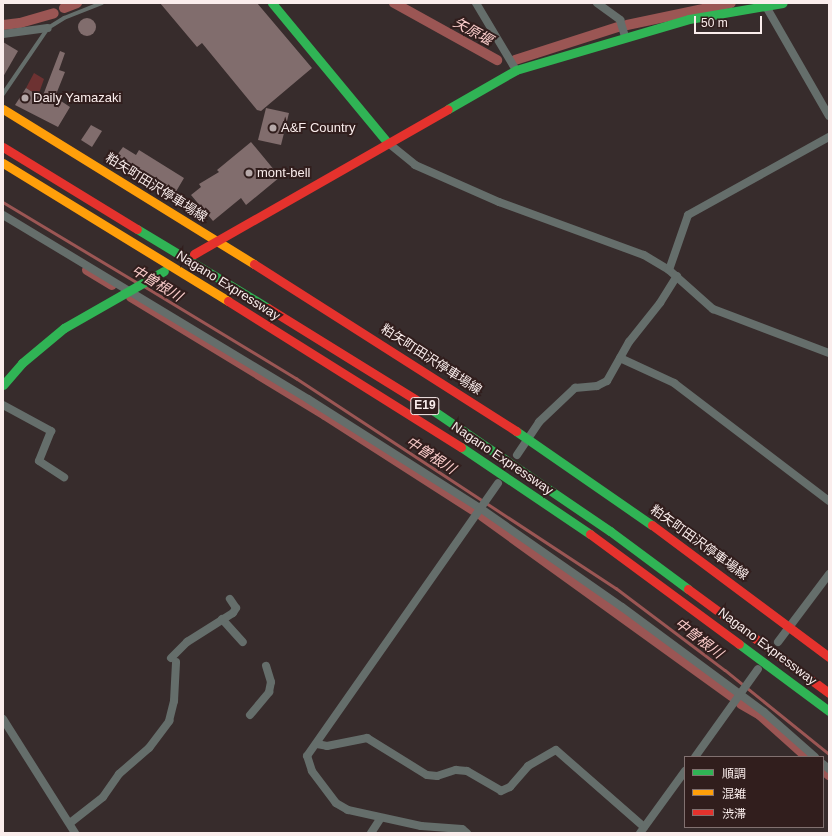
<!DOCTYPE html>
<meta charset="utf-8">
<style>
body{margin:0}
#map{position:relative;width:832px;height:836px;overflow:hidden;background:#372c2c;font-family:Helvetica,"Noto Sans JP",sans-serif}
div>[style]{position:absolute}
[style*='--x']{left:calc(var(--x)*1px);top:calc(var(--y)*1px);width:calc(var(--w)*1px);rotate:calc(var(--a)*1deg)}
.green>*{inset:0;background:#6d3232}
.stream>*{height:2.5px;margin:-1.25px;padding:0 1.25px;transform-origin:1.25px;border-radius:1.25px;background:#9b5654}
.canal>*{height:10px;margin:-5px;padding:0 5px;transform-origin:5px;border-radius:5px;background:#9b5654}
.building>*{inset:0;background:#816d6d}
.round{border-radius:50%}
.lane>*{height:4px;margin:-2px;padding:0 2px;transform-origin:2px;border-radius:2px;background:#656e6b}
.street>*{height:8px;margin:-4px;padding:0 4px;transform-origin:4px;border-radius:4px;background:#656e6b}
.fast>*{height:9px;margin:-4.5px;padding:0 4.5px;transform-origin:4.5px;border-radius:4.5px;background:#30b455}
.slow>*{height:9px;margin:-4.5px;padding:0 4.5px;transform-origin:4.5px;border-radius:4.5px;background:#ff9f0a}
.jam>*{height:9px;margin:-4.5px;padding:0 4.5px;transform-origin:4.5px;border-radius:4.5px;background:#e5322d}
.dots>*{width:11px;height:11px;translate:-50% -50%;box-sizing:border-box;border:2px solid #311e1d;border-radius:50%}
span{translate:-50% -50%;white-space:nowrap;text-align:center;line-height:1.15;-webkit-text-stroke:4px #311e1d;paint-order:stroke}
.shield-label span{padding:1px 3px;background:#311e1d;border:1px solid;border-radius:3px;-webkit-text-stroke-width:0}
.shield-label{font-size:12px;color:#faedec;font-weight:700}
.poi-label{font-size:13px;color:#faedec}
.left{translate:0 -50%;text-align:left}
.street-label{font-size:13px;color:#faedec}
.water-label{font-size:14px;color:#faccca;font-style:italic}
.frame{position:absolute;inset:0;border:4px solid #faedec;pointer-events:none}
.legend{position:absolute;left:684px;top:756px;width:140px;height:72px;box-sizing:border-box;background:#311e1d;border:1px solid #817170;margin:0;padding:5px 7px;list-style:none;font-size:12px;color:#faedec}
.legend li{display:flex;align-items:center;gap:8px;height:20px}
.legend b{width:20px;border:1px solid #817170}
.scale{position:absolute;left:694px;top:16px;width:68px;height:18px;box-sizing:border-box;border:2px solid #faedec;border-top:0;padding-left:5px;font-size:12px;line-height:14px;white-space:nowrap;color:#faedec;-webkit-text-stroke:3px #311e1d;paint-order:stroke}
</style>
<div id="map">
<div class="green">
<div style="clip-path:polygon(34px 73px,44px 79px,38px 96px,26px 88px)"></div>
</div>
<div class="stream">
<div style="--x:3;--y:202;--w:157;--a:31"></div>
<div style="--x:144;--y:286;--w:178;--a:31.2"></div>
<div style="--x:296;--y:378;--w:383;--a:33.3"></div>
<div style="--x:616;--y:588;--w:136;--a:37"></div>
<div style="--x:725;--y:670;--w:134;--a:38.9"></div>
</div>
<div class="canal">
<div style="--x:394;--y:3;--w:118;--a:29"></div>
<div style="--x:64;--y:8;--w:14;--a:-21"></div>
<div style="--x:3;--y:25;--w:17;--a:-7"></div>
<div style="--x:20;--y:23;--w:35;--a:-16"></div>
<div style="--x:627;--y:25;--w:106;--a:-11.9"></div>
<div style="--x:515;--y:60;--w:108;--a:-17.8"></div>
<div style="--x:87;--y:270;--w:29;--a:31"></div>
<div style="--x:131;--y:297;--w:227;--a:31.3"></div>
<div style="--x:325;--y:415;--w:176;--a:32.7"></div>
<div style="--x:482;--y:516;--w:308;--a:35.8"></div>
<div style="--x:741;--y:704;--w:22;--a:30"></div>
<div style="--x:760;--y:715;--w:63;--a:41.8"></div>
<div style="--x:823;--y:770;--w:8;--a:40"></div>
</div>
<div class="building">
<div style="clip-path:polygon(160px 3px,257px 3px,312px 68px,261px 111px,257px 110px,202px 43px,197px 47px)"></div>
<div class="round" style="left:78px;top:18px;width:18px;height:18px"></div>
<div style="clip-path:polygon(3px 42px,18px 51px,3px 77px)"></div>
<div style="clip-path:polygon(60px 51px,65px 53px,59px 70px,65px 72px,55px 97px,70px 107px,58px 127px,15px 105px,26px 88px,42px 98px)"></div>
<div style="clip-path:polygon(266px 108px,289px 113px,281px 145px,258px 140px)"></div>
<div style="clip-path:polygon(91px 125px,102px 131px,92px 147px,81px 140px)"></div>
<div style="clip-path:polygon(251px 142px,280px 177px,246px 205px,241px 198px,213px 221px,191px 195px,201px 187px,199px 184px,219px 172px,217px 170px)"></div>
<div style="clip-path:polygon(123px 147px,136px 155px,139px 150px,184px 178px,174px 195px,114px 159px)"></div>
</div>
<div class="lane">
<div style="--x:3;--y:94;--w:80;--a:-55.7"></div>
<div style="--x:48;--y:28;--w:19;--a:-32"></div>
<div style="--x:64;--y:18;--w:41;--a:-21.5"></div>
</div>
<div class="street">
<div style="--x:476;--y:3;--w:78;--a:59.2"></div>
<div style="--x:597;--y:3;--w:29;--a:36"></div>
<div style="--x:620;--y:20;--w:17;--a:73"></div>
<div style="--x:764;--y:3;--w:130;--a:60.1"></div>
<div style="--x:3;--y:34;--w:45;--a:-7.6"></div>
<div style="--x:387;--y:142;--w:36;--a:39"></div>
<div style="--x:415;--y:165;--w:92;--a:23.8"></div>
<div style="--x:499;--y:202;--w:154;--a:20.1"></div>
<div style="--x:644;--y:255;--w:29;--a:31"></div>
<div style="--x:669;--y:270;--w:59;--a:41.6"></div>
<div style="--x:713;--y:309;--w:124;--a:20.8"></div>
<div style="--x:3;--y:215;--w:356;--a:31.1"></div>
<div style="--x:308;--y:399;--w:204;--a:32.4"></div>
<div style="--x:480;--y:508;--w:173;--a:34.9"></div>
<div style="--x:622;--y:607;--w:177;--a:36.5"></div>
<div style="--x:764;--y:712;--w:68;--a:41.4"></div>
<div style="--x:669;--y:270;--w:58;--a:-70.9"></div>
<div style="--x:688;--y:215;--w:161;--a:-29"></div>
<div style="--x:620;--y:358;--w:60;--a:24.8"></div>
<div style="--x:674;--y:383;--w:195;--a:37.3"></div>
<div style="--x:3;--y:405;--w:55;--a:28.4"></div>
<div style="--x:51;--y:431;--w:32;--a:112"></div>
<div style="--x:39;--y:461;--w:30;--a:33"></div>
<div style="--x:517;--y:455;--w:40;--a:-56"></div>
<div style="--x:539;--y:422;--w:50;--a:-43.4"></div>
<div style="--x:575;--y:388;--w:22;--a:-5"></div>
<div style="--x:597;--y:386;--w:11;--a:-27"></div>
<div style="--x:607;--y:381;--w:45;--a:-60.6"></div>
<div style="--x:629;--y:342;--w:50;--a:-51.5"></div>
<div style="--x:660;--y:303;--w:32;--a:-58"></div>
<div style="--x:222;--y:619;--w:31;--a:48"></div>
<div style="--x:778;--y:642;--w:85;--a:-53.1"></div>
<div style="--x:171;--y:658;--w:23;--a:-45"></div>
<div style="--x:187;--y:642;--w:54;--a:-32.2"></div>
<div style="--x:233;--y:613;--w:6;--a:-59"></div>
<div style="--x:236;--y:608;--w:11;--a:-124"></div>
<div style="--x:250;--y:715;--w:30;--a:-50"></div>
<div style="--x:269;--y:692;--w:10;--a:-79"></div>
<div style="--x:271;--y:682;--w:17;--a:-107"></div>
<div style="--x:3;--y:719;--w:135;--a:57.7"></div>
<div style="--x:317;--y:744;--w:10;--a:11"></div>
<div style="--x:327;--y:746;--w:41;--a:-11.3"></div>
<div style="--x:367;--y:738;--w:70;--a:31.7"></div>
<div style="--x:427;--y:775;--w:10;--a:6"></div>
<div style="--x:437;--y:776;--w:20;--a:-18"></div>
<div style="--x:456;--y:770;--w:11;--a:5"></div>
<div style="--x:467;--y:771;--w:39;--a:30"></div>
<div style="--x:501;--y:791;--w:10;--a:-24"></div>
<div style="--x:510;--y:787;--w:28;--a:-49"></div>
<div style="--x:528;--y:766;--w:32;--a:-30"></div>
<div style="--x:556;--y:750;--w:117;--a:41.2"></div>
<div style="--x:695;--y:757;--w:108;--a:-54.4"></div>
<div style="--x:823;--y:764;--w:8;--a:40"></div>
<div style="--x:70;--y:823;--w:42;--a:-38.2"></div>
<div style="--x:103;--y:797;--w:28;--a:-55"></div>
<div style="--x:119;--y:774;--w:40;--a:-41"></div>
<div style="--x:149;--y:748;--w:34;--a:-53"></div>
<div style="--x:169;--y:721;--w:21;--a:-76"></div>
<div style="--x:174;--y:701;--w:39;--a:-87"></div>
<div style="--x:371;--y:833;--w:17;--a:-57"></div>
<div style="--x:467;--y:833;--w:6;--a:-141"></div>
<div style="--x:462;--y:829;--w:41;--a:-175.8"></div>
<div style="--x:421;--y:826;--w:75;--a:-167.6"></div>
<div style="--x:348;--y:810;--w:14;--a:-150"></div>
<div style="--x:336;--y:803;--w:40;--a:-127"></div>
<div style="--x:312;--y:771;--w:16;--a:-108"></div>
<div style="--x:307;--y:756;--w:333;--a:-55"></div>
<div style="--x:640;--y:833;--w:77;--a:-54"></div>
</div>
<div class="fast">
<div style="--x:272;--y:3;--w:180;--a:50.4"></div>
<div style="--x:448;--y:109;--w:78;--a:-29.8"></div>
<div style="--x:516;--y:70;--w:180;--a:-16.4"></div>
<div style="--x:689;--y:19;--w:95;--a:-9.7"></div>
<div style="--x:137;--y:229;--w:153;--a:31.1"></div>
<div style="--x:3;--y:385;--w:29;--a:-49"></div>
<div style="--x:22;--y:363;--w:55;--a:-39.8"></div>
<div style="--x:64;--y:328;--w:115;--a:-29.7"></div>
<div style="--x:431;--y:409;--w:217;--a:34.3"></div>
<div style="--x:610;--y:531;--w:97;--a:36.6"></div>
<div style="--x:516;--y:431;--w:165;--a:34.7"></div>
<div style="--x:461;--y:447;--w:156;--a:34"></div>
<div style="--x:739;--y:644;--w:112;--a:36.7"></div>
</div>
<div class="slow">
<div style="--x:3;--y:109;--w:295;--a:31.7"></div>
<div style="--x:3;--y:163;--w:264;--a:31.5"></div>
</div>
<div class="jam">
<div style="--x:3;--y:147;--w:157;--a:31.5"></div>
<div style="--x:194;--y:254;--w:292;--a:-29.7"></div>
<div style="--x:254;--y:264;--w:311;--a:32.5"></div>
<div style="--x:228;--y:301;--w:275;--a:32.1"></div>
<div style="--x:268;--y:308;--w:192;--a:31.8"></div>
<div style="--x:652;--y:525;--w:221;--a:36.7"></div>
<div style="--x:590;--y:534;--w:185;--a:36.4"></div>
<div style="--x:688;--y:589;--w:175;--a:36.4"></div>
</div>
<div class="dots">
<div style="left:25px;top:98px;background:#b6a9a9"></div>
<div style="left:273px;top:128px;background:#b6a9a9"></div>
<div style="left:249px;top:173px;background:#b6a9a9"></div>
</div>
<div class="shield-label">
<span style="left:425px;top:406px">E19</span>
</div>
<div class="poi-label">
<span class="left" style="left:33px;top:98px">Daily Yamazaki</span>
<span class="left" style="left:281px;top:128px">A&amp;F Country</span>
<span class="left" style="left:257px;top:173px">mont-bell</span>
</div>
<div class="street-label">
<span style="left:156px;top:188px;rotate:32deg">粕矢町田沢停車場線</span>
<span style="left:228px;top:286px;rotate:32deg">Nagano Expressway</span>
<span style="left:431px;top:360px;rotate:33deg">粕矢町田沢停車場線</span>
<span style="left:502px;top:459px;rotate:34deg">Nagano Expressway</span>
<span style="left:699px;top:543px;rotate:36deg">粕矢町田沢停車場線</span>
<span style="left:767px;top:647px;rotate:37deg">Nagano Expressway</span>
</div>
<div class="water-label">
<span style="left:473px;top:31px;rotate:29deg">矢原堰</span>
<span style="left:157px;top:283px;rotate:31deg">中曽根川</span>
<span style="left:431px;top:455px;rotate:33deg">中曽根川</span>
<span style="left:699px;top:638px;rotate:37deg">中曽根川</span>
</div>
<div class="frame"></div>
<ul class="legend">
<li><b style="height:5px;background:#30b455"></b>順調</li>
<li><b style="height:5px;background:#ff9f0a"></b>混雑</li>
<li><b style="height:5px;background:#e5322d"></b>渋滞</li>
</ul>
<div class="scale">50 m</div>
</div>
